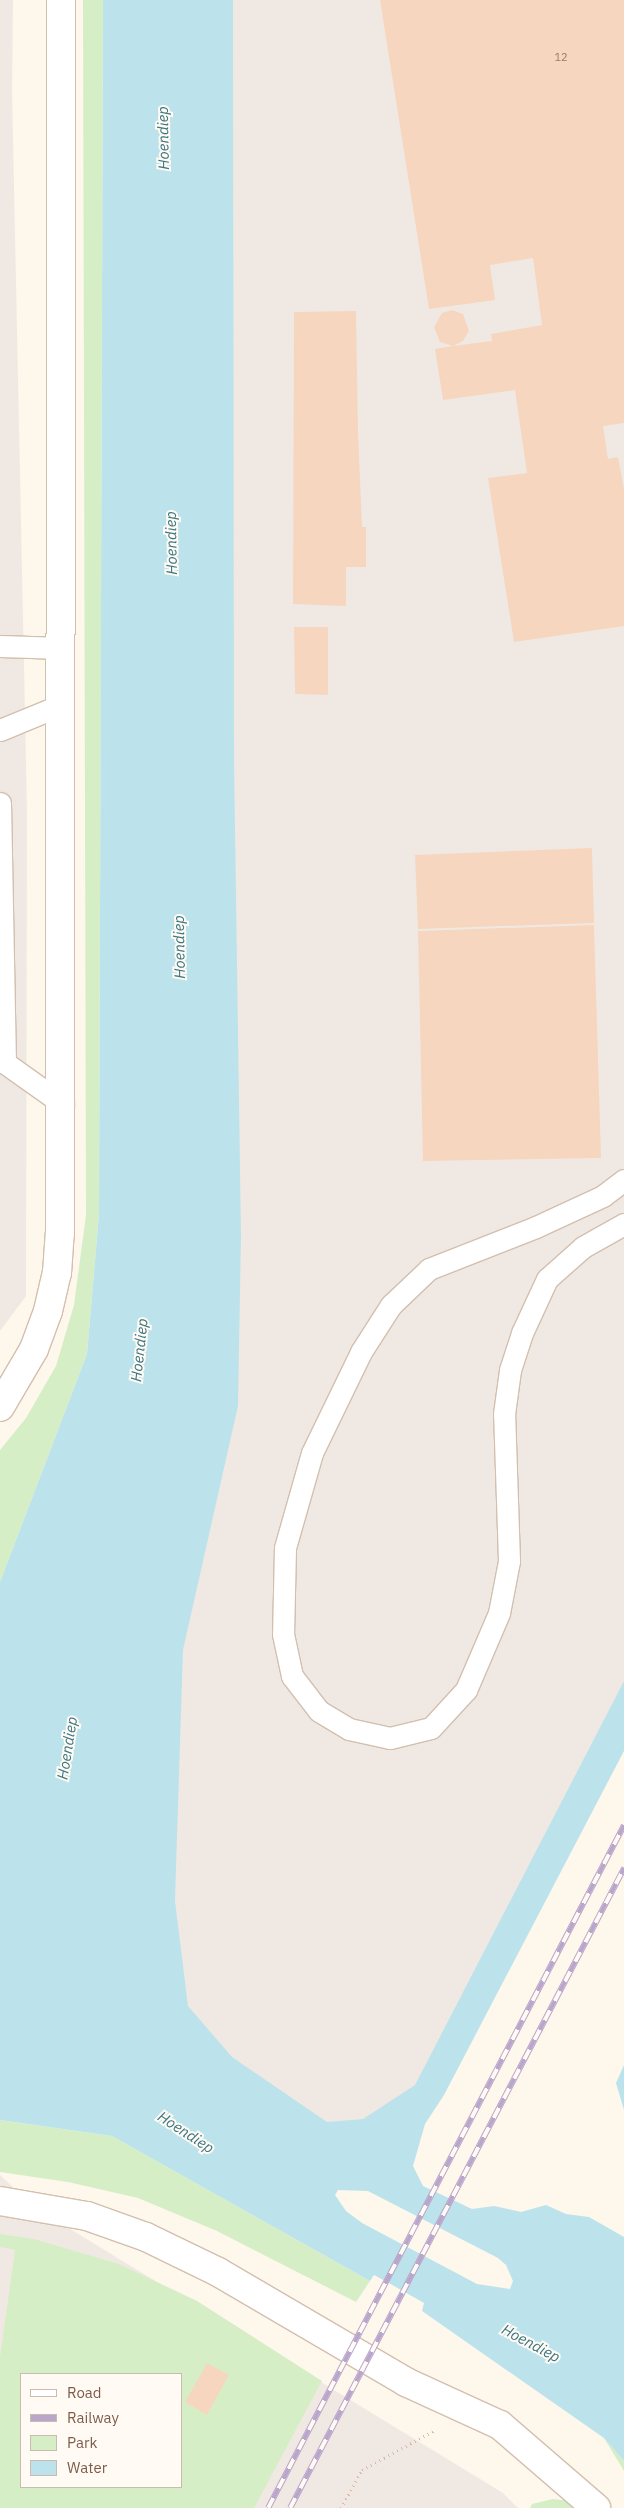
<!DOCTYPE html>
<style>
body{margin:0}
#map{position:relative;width:624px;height:2508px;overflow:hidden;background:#fef7eb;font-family:"IBM Plex Sans",sans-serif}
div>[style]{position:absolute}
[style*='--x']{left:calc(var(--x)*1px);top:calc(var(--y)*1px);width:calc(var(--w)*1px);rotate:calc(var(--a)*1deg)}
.industrial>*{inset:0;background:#f0e9e3}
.green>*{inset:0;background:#d6eec6}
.water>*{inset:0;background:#bce3eb}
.building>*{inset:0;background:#f6d6bf}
.path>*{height:3px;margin-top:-1.5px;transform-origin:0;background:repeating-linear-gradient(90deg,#ddb9a1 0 1px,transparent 0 5px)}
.roads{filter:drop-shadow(1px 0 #d3bfae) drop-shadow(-1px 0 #d3bfae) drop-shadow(0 1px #d3bfae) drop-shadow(0 -1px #d3bfae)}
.lane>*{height:21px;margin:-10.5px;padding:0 10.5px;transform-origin:10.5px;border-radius:10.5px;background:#fff}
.secondary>*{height:28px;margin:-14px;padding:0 14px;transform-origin:14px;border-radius:14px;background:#fff}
.rail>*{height:5.5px;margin-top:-2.75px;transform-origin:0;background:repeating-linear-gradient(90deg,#fffaf3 0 11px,#baa5cb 0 22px);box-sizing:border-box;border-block:1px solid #baa5cb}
span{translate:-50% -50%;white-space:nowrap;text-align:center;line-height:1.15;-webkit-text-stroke:4px #fffaf3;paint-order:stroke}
.number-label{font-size:11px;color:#9b7b67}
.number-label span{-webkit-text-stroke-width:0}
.water-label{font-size:15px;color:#3b7683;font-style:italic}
.legend{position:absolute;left:20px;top:2373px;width:162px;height:115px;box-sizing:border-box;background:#fffaf3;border:1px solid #cbbbaf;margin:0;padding:6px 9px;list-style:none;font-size:15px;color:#7d5d4a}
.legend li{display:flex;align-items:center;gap:10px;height:25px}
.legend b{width:25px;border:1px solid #cbbbaf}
</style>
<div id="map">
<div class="industrial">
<div style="clip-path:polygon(0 0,13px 0,12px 90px,27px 812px,26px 1296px,0 1331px)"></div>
<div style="clip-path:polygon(230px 0,624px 0,624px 1736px,434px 2082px,363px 2161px,169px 2051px,154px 1639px)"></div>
<div style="clip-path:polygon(evenodd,0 2175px,34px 2207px,503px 2493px,518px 2508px,0 2508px,0 2175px,21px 2374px,181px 2374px,181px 2487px,21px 2487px,21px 2374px)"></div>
</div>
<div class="green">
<div style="clip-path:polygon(83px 0,103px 0,99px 1214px,87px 1354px,0 1582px,0 1450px,26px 1418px,56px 1366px,74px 1305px,86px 1215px)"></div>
<div style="clip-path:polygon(0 2120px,112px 2136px,370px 2281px,356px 2302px,217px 2231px,138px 2198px,68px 2182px,0 2172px)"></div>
<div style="clip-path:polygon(evenodd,0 2234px,34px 2239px,119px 2264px,197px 2301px,322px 2381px,254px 2508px,0 2508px,0 2357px,15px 2250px,0 2247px,0 2234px,21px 2374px,181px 2374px,181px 2487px,21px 2487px,21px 2374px)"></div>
<div style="clip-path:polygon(604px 2438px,624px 2461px,624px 2471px)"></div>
<div style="clip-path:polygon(553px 2499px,571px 2501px,584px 2508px,530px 2508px,532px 2504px)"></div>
</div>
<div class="water">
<div style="clip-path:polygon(evenodd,103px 0,233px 0,234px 757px,241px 1236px,238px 1406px,183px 1650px,175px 1901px,188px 2006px,232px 2057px,327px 2122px,363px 2119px,415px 2085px,624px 1681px,624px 1751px,444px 2095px,425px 2124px,413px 2166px,423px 2186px,472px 2209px,494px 2206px,521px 2212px,546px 2205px,566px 2214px,589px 2217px,624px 2237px,624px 2461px,604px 2438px,422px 2311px,424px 2303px,387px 2282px,374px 2275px,370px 2281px,112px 2136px,0 2120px,0 1582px,87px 1354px,99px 1214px,103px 0,338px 2190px,368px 2191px,498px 2258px,506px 2265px,513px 2281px,510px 2289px,477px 2284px,362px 2223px,346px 2211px,335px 2195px,338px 2190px)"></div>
<div style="clip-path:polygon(624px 2065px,624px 2110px,616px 2083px)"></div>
</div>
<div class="building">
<div style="clip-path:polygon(380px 0,624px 0,624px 423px,603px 426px,608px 459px,618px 457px,624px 489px,624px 626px,514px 642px,488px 478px,527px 473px,515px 390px,443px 400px,435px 349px,453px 346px,440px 342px,434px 327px,442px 313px,452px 310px,463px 314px,469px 331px,463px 341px,453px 346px,492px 341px,491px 334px,542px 325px,533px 258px,490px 265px,495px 300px,429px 309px)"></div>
<div style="clip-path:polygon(356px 311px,358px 432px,362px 527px,366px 527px,366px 567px,346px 567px,346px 606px,293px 604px,294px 312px)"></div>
<div style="clip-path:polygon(294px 627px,328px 627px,328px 695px,295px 694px)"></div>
<div style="clip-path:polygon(592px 848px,594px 923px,418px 929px,415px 855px)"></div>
<div style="clip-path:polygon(594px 925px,601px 1158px,423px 1161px,418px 931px)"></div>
<div style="clip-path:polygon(207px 2363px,229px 2375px,207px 2415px,185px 2402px)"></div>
</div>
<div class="path">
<div style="--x:341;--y:2508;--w:43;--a:-61.1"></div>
<div style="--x:362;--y:2470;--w:83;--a:-28.7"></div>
</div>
<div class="roads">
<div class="lane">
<div style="--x:0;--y:646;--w:62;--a:1.8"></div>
<div style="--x:0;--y:730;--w:68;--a:-22.4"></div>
<div style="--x:0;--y:803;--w:260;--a:88.9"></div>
<div style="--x:5;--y:1063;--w:71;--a:35.3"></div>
<div style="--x:624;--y:1180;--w:26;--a:143"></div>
<div style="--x:603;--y:1196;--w:74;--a:155.2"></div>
<div style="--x:536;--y:1227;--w:115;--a:158.6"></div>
<div style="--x:429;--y:1269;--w:52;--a:136.5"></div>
<div style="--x:391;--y:1305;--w:56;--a:122.6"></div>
<div style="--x:361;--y:1352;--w:112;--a:115.9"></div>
<div style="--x:312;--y:1453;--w:99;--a:105.9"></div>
<div style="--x:285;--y:1548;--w:86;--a:91.3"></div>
<div style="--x:283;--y:1634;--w:43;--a:77.9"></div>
<div style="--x:292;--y:1676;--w:44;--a:52.4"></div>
<div style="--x:319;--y:1711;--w:35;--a:31"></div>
<div style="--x:349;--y:1729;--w:42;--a:12.4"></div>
<div style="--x:390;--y:1738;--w:42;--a:-13.7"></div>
<div style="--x:431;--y:1728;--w:52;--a:-47.4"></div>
<div style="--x:466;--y:1690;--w:84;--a:-66.8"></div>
<div style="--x:499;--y:1613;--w:53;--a:-79.1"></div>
<div style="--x:509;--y:1561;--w:147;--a:-91.9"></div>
<div style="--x:504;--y:1414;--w:44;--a:-82.2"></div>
<div style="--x:510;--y:1370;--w:39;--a:-72"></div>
<div style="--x:522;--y:1333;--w:60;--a:-65.2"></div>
<div style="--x:547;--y:1279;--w:48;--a:-41.6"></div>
<div style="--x:583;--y:1247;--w:47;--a:-29.3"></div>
</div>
<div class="secondary">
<div style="--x:0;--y:1407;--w:67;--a:-59.6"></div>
<div style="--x:34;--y:1349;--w:40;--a:-69.8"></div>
<div style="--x:48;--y:1311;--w:39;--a:-77"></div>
<div style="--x:57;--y:1273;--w:39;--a:-86"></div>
<div style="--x:60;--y:1234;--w:1234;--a:-89.95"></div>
<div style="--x:0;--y:2201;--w:88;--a:9.8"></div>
<div style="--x:87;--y:2216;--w:63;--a:19.6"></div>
<div style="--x:146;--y:2237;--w:80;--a:25.9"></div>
<div style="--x:218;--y:2272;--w:218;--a:30.3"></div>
<div style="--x:406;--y:2382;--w:103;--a:24.6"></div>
<div style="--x:500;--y:2425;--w:127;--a:40.8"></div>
</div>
</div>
<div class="rail">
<div style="--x:268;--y:2508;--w:770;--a:-62.47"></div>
<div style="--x:290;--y:2508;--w:722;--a:-62.44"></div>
</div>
<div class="number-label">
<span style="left:561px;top:57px">12</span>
</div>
<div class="water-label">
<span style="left:163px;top:138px;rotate:-91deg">Hoendiep</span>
<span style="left:171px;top:543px;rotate:-91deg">Hoendiep</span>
<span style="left:179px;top:947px;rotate:-91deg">Hoendiep</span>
<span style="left:139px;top:1350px;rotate:-84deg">Hoendiep</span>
<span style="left:67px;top:1748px;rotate:-81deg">Hoendiep</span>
<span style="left:186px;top:2132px;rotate:33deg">Hoendiep</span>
<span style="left:531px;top:2343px;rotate:28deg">Hoendiep</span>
</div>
<ul class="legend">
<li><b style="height:6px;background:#fff"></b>Road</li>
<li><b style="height:6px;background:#baa5cb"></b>Railway</li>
<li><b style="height:14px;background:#d6eec6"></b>Park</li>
<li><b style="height:14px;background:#bce3eb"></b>Water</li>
</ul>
</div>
